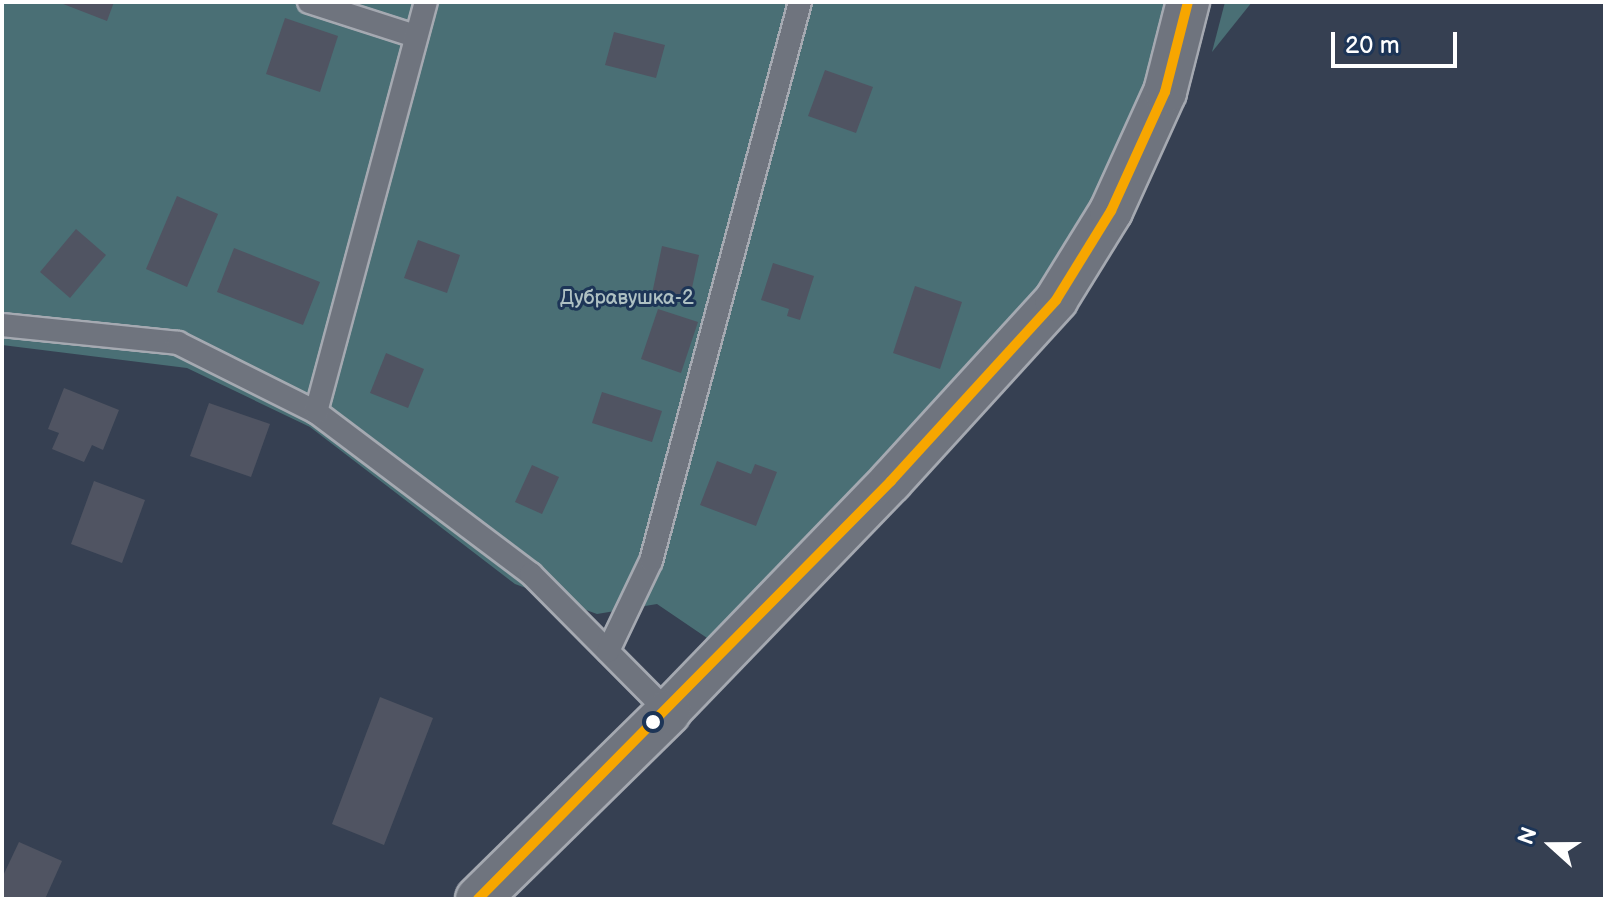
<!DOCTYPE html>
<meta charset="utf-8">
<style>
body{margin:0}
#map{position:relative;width:1607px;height:901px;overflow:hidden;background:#364052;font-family:"Balsamiq Sans",sans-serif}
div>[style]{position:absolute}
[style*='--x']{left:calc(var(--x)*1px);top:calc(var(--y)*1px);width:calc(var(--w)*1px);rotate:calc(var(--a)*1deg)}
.green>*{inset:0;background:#4a6f75}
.building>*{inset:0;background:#505462}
.roads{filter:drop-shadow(2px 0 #a5a9b1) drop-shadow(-2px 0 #a5a9b1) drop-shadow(0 2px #a5a9b1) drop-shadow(0 -2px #a5a9b1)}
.service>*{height:22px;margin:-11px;padding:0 11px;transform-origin:11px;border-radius:11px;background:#6f747e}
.minor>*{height:42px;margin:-21px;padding:0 21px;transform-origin:21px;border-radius:21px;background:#6f747e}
.tertiary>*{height:44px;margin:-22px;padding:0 22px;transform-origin:22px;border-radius:22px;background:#6f747e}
.bus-1>*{height:10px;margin:-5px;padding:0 5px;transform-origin:5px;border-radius:5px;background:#f7a600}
.dots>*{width:22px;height:22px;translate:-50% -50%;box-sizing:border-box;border:4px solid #1d3557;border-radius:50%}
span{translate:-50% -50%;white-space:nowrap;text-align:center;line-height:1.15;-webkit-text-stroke:6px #1d3557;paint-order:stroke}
.park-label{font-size:20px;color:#afc1c3}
.frame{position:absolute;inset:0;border:4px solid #fff;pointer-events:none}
.north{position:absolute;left:1511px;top:805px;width:80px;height:80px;-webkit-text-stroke:6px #1d3557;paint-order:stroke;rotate:291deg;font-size:22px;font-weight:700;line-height:32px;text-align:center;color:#fff}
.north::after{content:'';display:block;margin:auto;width:28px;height:36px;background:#fff;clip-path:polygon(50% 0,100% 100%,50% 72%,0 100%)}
.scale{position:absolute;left:1331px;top:32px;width:126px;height:36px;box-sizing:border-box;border:4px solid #fff;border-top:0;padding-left:10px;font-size:24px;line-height:28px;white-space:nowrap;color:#fff;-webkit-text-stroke:6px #1d3557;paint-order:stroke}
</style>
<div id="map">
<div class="green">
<div style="clip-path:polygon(2px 2px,1169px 2px,1147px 86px,1103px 200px,1047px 289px,710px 640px,657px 604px,597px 614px,515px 584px,310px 427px,187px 368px,2px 345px)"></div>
<div style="clip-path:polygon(1225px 2px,1252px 2px,1212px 52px)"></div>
</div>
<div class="building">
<div style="clip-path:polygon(58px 2px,114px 2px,107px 21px)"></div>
<div style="clip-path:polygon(285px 18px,338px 36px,320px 92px,266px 74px)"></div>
<div style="clip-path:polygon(614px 32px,665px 45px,656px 78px,605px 65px)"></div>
<div style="clip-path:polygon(825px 70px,873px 87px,856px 133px,808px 116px)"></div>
<div style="clip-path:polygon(177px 196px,218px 214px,187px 287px,146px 269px)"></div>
<div style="clip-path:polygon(76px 229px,106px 255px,70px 298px,40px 272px)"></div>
<div style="clip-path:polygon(418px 240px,460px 255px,447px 293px,404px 278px)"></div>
<div style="clip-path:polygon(662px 246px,699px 255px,689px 302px,652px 294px)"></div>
<div style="clip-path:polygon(234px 248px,320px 282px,303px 325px,217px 292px)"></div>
<div style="clip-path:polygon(773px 263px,814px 276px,800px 320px,787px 316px,789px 309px,761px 300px)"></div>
<div style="clip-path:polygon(915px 286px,962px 302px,940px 369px,893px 353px)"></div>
<div style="clip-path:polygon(658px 309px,698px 322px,681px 373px,641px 359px)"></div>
<div style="clip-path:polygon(386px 353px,424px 369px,408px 408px,370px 393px)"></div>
<div style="clip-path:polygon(64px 388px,119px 410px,103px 450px,92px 445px,84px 462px,52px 449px,59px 433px,48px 429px)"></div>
<div style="clip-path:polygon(602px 392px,662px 411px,652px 442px,592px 423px)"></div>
<div style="clip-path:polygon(209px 403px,270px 424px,251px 477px,190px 456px)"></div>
<div style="clip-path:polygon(717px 461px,751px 474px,755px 464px,777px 472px,756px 526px,700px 505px)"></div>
<div style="clip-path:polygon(532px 465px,559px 477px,542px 514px,515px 502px)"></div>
<div style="clip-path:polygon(94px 481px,145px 500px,122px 563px,71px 544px)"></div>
<div style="clip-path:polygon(380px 697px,433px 718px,384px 845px,332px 824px)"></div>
<div style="clip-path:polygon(19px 842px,62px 861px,45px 899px,2px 899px,2px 878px)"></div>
</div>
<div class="roads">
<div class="service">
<div style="--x:309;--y:2;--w:111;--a:17.8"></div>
<div style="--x:2;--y:325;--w:177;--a:5.8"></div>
<div style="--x:178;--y:343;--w:154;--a:26.6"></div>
<div style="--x:316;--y:412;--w:269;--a:37"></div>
<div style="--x:531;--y:574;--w:194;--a:45.2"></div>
<div style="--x:316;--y:412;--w:424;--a:-75"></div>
<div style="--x:608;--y:651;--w:100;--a:-64.5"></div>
<div style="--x:651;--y:561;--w:579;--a:-75.07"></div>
</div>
<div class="minor">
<div style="--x:668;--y:712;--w:321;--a:-46"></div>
<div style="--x:891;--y:481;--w:245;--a:-47.6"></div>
<div style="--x:1056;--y:300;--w:105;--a:-58.3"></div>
<div style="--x:1111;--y:211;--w:131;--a:-65.6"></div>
<div style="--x:1165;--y:92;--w:93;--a:-75.7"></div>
</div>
<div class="tertiary">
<div style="--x:478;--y:899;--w:267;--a:-44.5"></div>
</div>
</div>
<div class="bus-1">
<div style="--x:478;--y:899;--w:588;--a:-45.34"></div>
<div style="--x:891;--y:481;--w:245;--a:-47.6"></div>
<div style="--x:1056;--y:300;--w:105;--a:-58.3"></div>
<div style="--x:1111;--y:211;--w:131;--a:-65.6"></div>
<div style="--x:1165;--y:92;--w:93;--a:-75.7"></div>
</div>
<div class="dots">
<div style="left:653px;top:722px;background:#fff"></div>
</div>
<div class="park-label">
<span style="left:627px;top:298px">Дубравушка-2</span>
</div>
<div class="frame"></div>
<div class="north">N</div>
<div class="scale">20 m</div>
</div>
